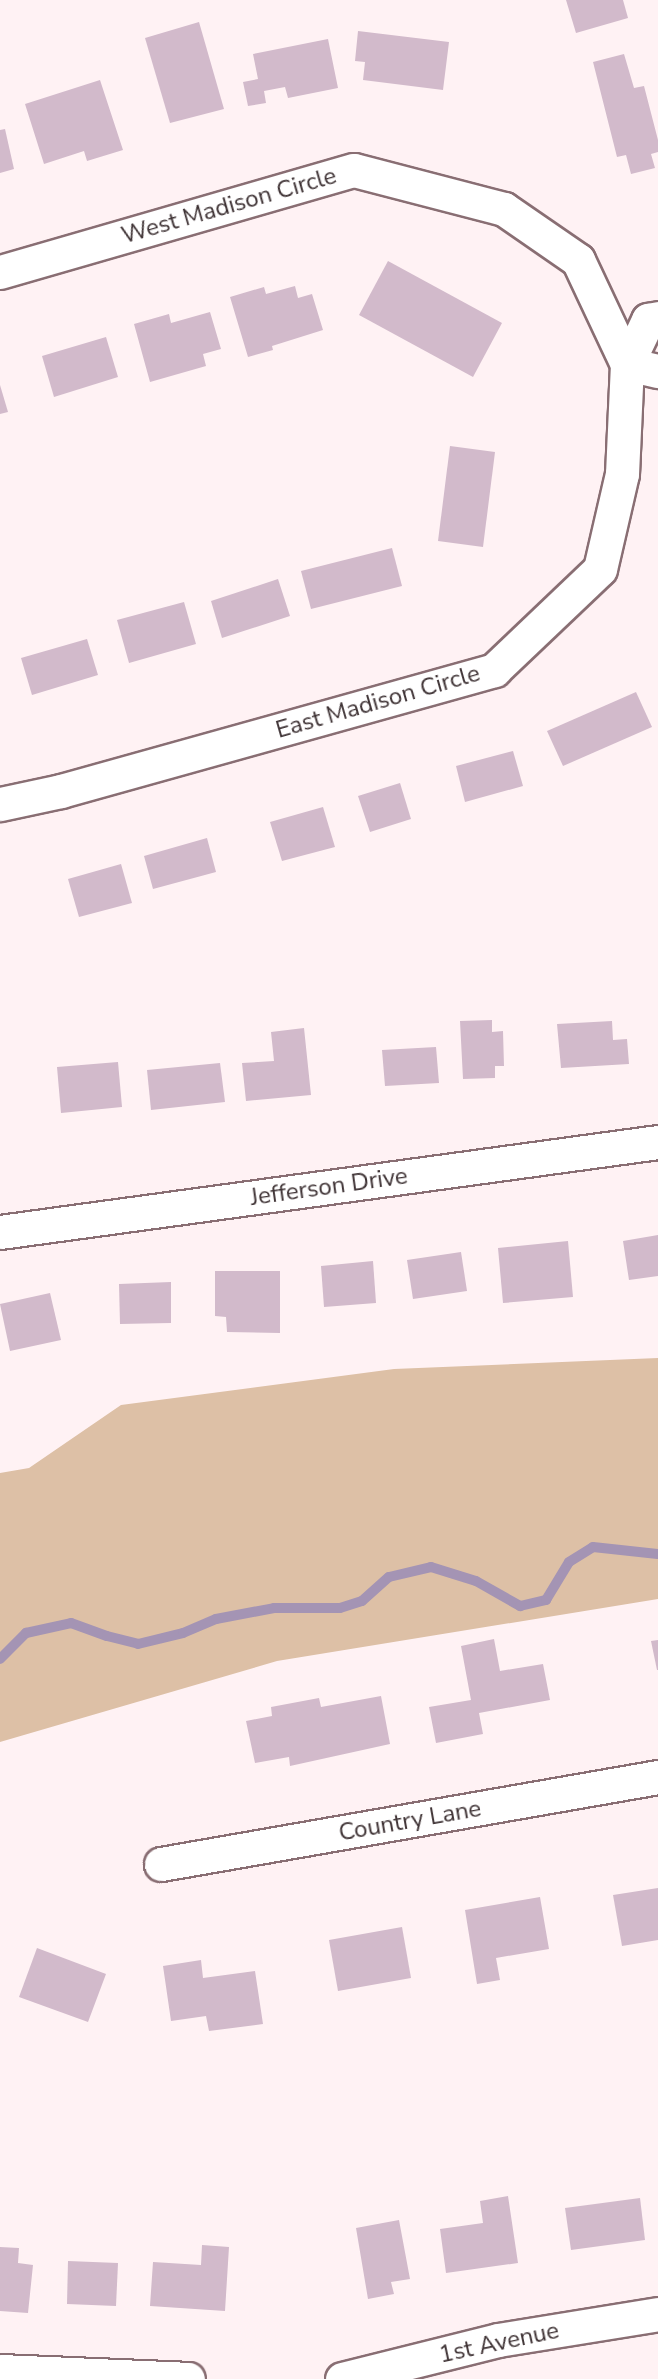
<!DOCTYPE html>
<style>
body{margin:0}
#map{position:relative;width:658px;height:2379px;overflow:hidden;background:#fff2f4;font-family:"Nunito Sans",sans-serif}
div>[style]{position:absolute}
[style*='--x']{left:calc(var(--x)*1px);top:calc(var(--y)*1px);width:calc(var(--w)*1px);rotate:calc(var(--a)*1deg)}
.forest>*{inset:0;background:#ddc0a6}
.stream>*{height:10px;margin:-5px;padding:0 5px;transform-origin:5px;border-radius:5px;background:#a494b4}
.building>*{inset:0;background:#d2bacb}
.roads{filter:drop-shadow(2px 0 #896e73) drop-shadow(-2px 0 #896e73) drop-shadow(0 2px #896e73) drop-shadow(0 -2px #896e73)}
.street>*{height:33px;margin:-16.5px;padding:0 16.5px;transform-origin:16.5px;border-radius:16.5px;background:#fff}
span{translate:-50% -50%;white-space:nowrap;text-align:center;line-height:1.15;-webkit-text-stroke:5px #fff;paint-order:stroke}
.street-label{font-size:24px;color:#3e3234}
</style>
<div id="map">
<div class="forest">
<div style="clip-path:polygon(658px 1358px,658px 1599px,277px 1661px,0 1742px,0 1473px,29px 1468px,121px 1405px,394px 1369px)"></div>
</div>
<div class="stream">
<div style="--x:0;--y:1659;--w:37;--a:-45"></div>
<div style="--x:26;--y:1633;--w:46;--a:-12.5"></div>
<div style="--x:71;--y:1623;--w:38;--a:20"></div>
<div style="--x:107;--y:1636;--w:32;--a:14"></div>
<div style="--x:138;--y:1644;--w:46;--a:-13.7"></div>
<div style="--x:183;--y:1633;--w:36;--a:-23"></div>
<div style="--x:216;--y:1619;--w:59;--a:-10.7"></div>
<div style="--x:274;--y:1608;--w:66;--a:0"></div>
<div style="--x:340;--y:1608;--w:23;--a:-18"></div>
<div style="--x:362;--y:1601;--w:36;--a:-42"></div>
<div style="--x:389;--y:1577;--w:43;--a:-13.4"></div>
<div style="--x:431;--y:1567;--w:47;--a:17.3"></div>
<div style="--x:476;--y:1581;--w:51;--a:29.6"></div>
<div style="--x:520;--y:1606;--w:27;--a:-13"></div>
<div style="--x:546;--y:1600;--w:44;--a:-58.8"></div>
<div style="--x:569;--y:1562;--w:28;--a:-32"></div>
<div style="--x:593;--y:1547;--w:65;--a:6.1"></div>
</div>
<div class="building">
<div style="clip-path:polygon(566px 0,623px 0,628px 18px,576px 33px)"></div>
<div style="clip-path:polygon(199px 22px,224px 109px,170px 123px,145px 38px)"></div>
<div style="clip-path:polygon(358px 31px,449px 42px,443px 90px,363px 80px,365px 62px,355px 61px)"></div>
<div style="clip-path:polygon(328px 39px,338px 88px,288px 98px,285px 87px,264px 91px,266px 103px,248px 106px,243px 82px,258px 79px,253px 54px)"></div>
<div style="clip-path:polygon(624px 54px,634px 88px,644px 86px,658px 140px,658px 152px,651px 154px,655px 168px,631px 174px,626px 155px,617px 157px,593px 62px)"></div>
<div style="clip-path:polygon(100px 80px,123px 150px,87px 161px,84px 151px,44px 164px,25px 104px)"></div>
<div style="clip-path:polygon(5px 129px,14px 169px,0 173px,0 130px)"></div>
<div style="clip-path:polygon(388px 261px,502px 323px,473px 377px,359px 315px)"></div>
<div style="clip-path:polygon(295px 286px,298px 298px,312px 294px,323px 330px,272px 346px,273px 350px,248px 357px,230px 297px,264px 287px,266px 294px)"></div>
<div style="clip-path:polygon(210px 312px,221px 349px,203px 354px,206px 366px,150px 382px,134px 324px,169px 314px,171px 323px)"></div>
<div style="clip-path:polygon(106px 337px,118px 377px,54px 397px,42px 356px)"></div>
<div style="clip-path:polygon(0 385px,8px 412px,0 414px)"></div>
<div style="clip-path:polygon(450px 446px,495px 452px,483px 547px,438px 541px)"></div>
<div style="clip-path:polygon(392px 548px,402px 586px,311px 609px,301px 571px)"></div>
<div style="clip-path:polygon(278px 579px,290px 616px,222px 638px,211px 601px)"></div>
<div style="clip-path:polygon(184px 602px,196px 644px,129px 663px,117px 620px)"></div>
<div style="clip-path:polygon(87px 639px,98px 675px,32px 695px,21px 658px)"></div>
<div style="clip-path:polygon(636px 692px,652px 727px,563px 766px,547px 731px)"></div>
<div style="clip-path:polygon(513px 751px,523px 786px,465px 802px,456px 766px)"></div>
<div style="clip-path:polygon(400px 783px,411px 819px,370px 832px,358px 796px)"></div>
<div style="clip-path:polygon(323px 807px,335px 847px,282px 861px,270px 822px)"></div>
<div style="clip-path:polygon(207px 838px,216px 872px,153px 889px,144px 856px)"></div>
<div style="clip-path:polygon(121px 864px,132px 903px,79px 917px,68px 879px)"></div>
<div style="clip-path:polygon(492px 1020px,492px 1032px,503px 1031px,504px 1066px,495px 1066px,495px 1078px,463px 1079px,460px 1021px)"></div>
<div style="clip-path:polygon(612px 1021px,613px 1040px,627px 1039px,629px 1064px,561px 1068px,557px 1024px)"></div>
<div style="clip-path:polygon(304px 1028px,311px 1095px,246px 1101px,242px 1063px,274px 1061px,271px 1032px)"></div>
<div style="clip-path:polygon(436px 1047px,439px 1083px,385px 1086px,382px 1050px)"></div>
<div style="clip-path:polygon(118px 1062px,122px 1107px,61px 1113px,57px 1067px)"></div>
<div style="clip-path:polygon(220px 1063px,225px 1102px,151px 1110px,147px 1070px)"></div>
<div style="clip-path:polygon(658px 1235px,658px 1276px,629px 1280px,623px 1241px)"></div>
<div style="clip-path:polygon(568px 1241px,573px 1297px,503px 1303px,498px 1248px)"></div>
<div style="clip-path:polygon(461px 1252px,467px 1291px,413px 1299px,407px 1260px)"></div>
<div style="clip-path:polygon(373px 1261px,376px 1303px,324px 1307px,321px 1266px)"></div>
<div style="clip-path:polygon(215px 1271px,280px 1271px,280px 1333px,227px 1332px,226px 1317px,215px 1316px)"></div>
<div style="clip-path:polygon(171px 1282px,171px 1323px,120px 1324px,119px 1284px)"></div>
<div style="clip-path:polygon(50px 1293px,61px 1340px,10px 1351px,0 1304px)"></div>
<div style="clip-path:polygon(494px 1639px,500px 1671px,543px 1664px,550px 1700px,479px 1713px,483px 1734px,436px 1743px,429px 1707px,471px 1700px,461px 1646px)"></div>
<div style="clip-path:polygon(658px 1640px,658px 1670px,657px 1670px,651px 1641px)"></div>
<div style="clip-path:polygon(381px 1696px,390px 1744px,290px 1766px,289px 1757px,255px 1763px,246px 1721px,272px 1716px,271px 1707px,319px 1698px,321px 1707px)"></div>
<div style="clip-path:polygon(658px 1888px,658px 1940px,622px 1946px,613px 1895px)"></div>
<div style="clip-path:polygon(540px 1897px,549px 1949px,496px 1958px,500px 1980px,477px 1984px,465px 1910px)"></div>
<div style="clip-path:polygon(402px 1927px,411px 1978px,338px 1991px,329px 1940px)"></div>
<div style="clip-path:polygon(37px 1948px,106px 1974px,88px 2022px,19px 1997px)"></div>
<div style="clip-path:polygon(201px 1960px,203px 1978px,255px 1971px,263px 2024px,209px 2031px,206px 2016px,171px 2021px,163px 1966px)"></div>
<div style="clip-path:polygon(508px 2196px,518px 2263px,446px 2273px,440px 2229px,483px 2223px,480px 2201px)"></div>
<div style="clip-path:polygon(640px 2198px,645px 2240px,571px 2250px,565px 2208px)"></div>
<div style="clip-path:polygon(399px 2220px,410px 2279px,391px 2282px,394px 2294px,368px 2299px,356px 2228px)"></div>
<div style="clip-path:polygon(202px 2245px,229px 2247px,225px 2311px,150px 2306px,153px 2262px,201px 2265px)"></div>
<div style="clip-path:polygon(0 2247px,19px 2248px,18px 2263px,33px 2265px,28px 2313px,0 2311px)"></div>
<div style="clip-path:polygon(68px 2261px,118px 2263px,116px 2306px,67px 2304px)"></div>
</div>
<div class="roads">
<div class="street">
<div style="--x:0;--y:272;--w:368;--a:-16.1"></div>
<div style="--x:354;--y:170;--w:155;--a:14.6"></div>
<div style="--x:504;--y:209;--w:90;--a:34.6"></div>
<div style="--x:578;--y:260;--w:115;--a:64.8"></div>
<div style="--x:627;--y:364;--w:32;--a:13"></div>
<div style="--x:0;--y:804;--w:62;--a:-12"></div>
<div style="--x:61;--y:791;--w:450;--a:-15.6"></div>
<div style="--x:494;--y:670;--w:146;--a:-43.6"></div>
<div style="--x:600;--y:569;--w:98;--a:-77"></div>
<div style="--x:622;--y:474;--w:110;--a:-87.4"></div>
<div style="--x:627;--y:364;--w:49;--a:-64.5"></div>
<div style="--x:648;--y:320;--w:10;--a:-11"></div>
<div style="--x:0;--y:1232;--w:664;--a:-7.79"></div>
<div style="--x:161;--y:1864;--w:505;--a:-9.93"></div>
<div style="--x:0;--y:2371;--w:188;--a:2.4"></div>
<div style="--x:342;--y:2379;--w:161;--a:-14"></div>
<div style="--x:498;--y:2340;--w:162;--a:-9.2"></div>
</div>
</div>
<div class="street-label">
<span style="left:229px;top:206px;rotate:-16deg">West Madison Circle</span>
<span style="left:378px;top:702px;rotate:-16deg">East Madison Circle</span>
<span style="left:329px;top:1187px;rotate:-8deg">Jefferson Drive</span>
<span style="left:410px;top:1821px;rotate:-10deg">Country Lane</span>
<span style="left:499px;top:2343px;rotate:-12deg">1st Avenue</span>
</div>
</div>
